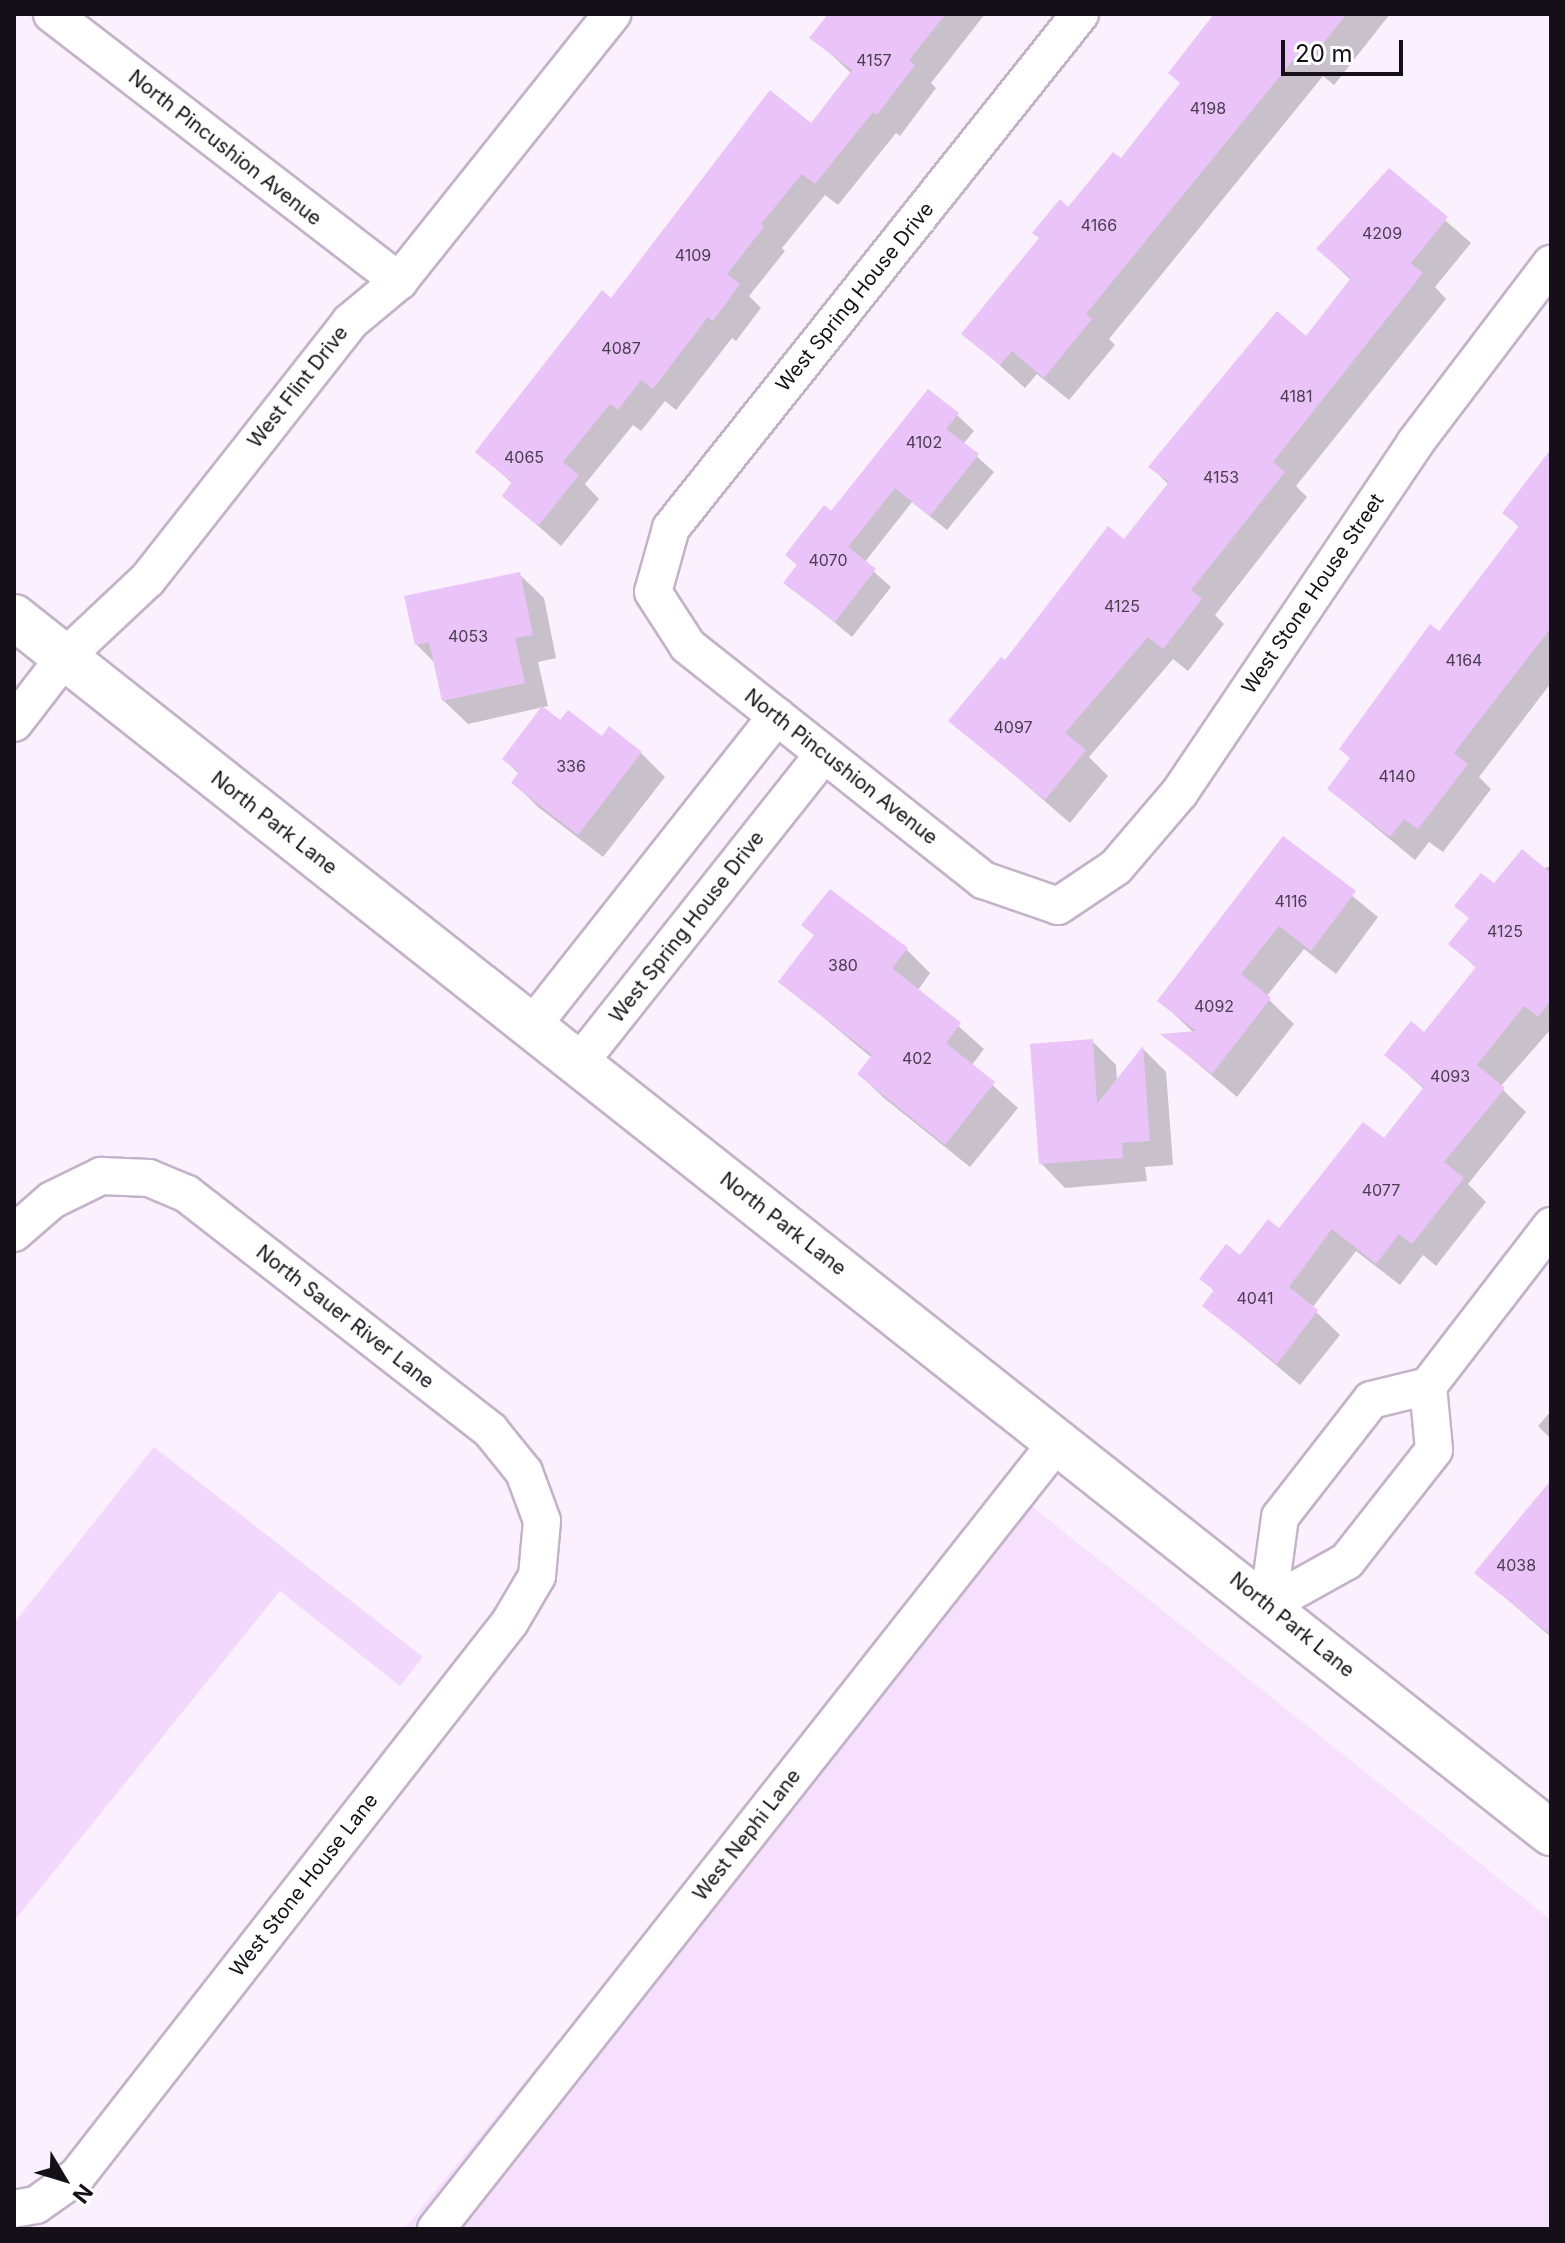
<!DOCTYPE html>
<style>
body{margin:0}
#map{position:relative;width:1565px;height:2243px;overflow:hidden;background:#faf0fe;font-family:Inter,sans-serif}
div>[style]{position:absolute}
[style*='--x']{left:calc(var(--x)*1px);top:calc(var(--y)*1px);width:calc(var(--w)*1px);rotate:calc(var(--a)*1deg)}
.built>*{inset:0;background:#f6e0fe}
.green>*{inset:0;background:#f3d8fd}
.shadow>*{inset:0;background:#0003}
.building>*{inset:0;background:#eac3f9}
.roads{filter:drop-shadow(2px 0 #c3b2c9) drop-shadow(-2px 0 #c3b2c9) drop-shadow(0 2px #c3b2c9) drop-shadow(0 -2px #c3b2c9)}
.street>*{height:36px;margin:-18px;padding:0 18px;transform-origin:18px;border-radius:18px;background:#fff}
.secondary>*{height:44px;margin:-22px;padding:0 22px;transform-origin:22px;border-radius:22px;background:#fff}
span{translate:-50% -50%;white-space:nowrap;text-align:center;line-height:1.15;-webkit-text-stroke:8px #fff;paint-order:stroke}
.number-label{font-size:16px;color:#4a3d50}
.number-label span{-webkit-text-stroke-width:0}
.street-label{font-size:20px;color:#151018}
.frame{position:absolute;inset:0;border:16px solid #151018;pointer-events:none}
.north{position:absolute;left:24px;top:2139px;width:80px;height:80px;-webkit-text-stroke:6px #fff;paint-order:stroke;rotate:128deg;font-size:22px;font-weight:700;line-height:32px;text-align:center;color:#151018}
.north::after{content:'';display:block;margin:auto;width:28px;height:36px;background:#151018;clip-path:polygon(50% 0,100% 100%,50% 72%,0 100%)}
.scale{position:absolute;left:1281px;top:40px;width:122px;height:36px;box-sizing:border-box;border:4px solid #151018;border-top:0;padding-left:10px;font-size:24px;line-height:28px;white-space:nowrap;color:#151018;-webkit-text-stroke:6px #fff;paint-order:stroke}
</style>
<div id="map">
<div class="built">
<div style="clip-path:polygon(1010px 1489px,1551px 1920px,1551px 2229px,404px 2229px)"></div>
</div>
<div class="green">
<div style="clip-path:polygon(154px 1447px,423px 1657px,400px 1686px,280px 1591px,14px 1921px,14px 1623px)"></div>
</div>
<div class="shadow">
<div style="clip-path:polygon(845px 14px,985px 14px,931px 83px,936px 88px,900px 136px,896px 133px,838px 205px,825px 195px,782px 248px,785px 251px,749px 296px,761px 308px,736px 341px,732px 338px,676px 410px,665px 401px,641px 431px,633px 425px,585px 484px,599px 499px,561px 546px,504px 496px,513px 484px,478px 452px,611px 301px,811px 126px,852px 74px,821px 45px)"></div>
<div style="clip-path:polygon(1217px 14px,1390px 14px,1334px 85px,1323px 76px,1109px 339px,1115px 345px,1069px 400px,1037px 374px,1025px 388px,964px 333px,1069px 209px,1122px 161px,1182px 84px)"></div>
<div style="clip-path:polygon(1389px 171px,1471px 243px,1435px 287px,1446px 299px,1296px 486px,1307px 497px,1215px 615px,1224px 624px,1188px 671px,1173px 659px,1089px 757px,1108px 776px,1070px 823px,951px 720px,1125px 542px,1169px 485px,1151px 467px,1307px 338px,1352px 281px,1318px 249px)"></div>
<div style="clip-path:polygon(957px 415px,974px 431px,963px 444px,994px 472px,947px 530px,912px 502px,864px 563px,891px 587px,852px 637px,786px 582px,831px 513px)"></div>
<div style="clip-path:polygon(1551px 453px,1551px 683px,1479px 777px,1491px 789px,1443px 852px,1429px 842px,1415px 860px,1329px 789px,1520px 528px,1505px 513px)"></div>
<div style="clip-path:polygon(519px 574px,544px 598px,556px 658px,538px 662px,548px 706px,468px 724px,443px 700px,436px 664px,416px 644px)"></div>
<div style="clip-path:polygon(561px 723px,641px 753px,665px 777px,603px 857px,538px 807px,514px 783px,520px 775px,504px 759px)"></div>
<div style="clip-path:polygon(1283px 839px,1378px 917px,1336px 974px,1304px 949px,1266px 997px,1294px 1024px,1237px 1097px,1164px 1035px,1194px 1033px,1160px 1001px)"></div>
<div style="clip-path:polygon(1551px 866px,1551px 1029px,1500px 1087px,1526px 1112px,1468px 1184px,1486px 1202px,1436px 1266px,1423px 1255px,1400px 1285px,1356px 1251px,1312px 1308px,1340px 1335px,1300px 1385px,1204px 1305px,1215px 1292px,1202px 1278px,1279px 1230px,1384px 1141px,1424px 1089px,1387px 1055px,1425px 1034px,1477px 969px,1451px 943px,1470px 919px,1457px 906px,1494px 885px)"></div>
<div style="clip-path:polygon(804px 925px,906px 949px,930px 973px,918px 990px,984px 1049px,971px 1066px,1018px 1108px,970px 1167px,884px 1098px,859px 1074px,872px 1058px,781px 982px,816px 937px)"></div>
<div style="clip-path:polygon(1092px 1041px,1116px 1065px,1117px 1081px,1143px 1049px,1166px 1072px,1173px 1165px,1145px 1167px,1147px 1181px,1065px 1188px,1041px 1163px)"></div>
<div style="clip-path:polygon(1551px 1411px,1551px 1439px,1538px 1426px)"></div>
<div style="clip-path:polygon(1551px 1483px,1551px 1637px,1477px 1573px)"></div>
</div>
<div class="building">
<div style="clip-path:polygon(828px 14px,946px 14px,909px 60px,915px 65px,877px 115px,873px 112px,815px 184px,802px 174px,761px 224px,764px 227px,727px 274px,740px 284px,713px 321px,708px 317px,653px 389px,641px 380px,618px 410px,610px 404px,563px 462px,579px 475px,538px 526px,502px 496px,512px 482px,475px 452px,602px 290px,611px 298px,770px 90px,811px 123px,852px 70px,809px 38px)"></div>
<div style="clip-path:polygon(1214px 14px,1347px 14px,1308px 62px,1298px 54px,1086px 314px,1092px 319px,1044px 378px,1012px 351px,1000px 365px,961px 334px,1039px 238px,1032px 233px,1060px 199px,1068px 207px,1113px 152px,1121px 158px,1180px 83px,1168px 73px)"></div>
<div style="clip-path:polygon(1389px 168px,1448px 217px,1411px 263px,1423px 273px,1273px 462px,1285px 472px,1191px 590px,1202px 599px,1163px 649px,1148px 637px,1065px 733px,1086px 750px,1045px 800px,948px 721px,1001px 657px,1005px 660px,1108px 526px,1124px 539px,1169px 482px,1148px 467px,1277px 311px,1306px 336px,1351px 278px,1316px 249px)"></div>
<div style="clip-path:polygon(928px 389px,959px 413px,946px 429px,979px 454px,930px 516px,895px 488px,848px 547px,876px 569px,835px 622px,783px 583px,797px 565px,785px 555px,824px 505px,831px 511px)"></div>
<div style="clip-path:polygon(1551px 449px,1551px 628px,1454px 753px,1468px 764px,1418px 829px,1404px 819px,1390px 837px,1327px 789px,1350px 758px,1339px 749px,1430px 624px,1439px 631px,1519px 526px,1502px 513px)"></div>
<div style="clip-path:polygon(520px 572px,533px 635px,515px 638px,525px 683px,442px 701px,429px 642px,415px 645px,404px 596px)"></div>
<div style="clip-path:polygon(542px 706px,560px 720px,568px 710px,602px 736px,609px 726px,642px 752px,578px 835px,511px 783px,519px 772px,502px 759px)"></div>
<div style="clip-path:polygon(1283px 836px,1356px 891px,1311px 951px,1279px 926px,1241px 974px,1271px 998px,1212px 1074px,1160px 1034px,1196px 1031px,1157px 1001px)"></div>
<div style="clip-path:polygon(1522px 849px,1551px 873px,1551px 1000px,1538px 1017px,1524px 1006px,1477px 1065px,1505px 1088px,1444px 1162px,1464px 1178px,1412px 1244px,1399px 1234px,1376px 1264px,1332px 1229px,1289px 1287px,1318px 1310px,1277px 1364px,1202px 1306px,1214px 1290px,1199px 1279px,1226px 1244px,1240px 1255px,1268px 1219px,1279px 1228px,1363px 1122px,1384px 1138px,1424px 1087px,1384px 1055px,1411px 1021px,1424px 1032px,1476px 967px,1448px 944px,1469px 918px,1454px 906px,1481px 873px,1494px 883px)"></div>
<div style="clip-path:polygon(830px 889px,908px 948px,892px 968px,961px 1023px,946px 1043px,995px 1082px,945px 1145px,857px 1074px,872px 1055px,778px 982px,814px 935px,801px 925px)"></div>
<div style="clip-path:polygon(1093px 1039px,1097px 1104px,1143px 1046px,1150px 1141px,1122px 1143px,1123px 1158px,1039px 1164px,1030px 1044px)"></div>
<div style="clip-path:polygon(1551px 1480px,1551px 1635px,1474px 1573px)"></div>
</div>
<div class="roads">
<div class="street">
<div style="--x:52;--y:14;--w:438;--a:37.6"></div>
<div style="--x:1080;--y:14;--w:657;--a:128.51"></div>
<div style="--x:671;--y:528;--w:66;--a:105.7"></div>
<div style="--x:653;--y:592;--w:64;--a:57.1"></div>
<div style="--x:688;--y:646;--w:377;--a:38.4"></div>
<div style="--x:983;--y:880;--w:79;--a:19.1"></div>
<div style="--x:1058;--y:906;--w:70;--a:-33.9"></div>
<div style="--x:1116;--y:867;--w:99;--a:-49.5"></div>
<div style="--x:1180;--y:792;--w:421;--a:-56"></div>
<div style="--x:1415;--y:443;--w:225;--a:-52.8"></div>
<div style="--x:14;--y:723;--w:83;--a:-52.3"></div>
<div style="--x:65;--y:657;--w:114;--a:-43.2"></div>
<div style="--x:148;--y:579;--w:327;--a:-51.8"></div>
<div style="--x:350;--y:322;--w:64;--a:-39.9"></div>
<div style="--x:399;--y:281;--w:342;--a:-51.4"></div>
<div style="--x:532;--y:1026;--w:395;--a:-51.7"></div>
<div style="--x:579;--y:1063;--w:394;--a:-51.6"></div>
<div style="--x:14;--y:1233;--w:50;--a:-41"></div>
<div style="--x:52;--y:1200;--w:55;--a:-26.1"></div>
<div style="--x:101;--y:1176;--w:48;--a:2.4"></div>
<div style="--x:149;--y:1178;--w:41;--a:22.8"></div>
<div style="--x:187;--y:1194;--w:384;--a:37.9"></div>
<div style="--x:490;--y:1430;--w:54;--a:51"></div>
<div style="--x:524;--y:1472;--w:52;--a:69.8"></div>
<div style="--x:542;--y:1521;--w:55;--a:95.2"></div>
<div style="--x:537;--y:1576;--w:53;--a:120.4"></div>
<div style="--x:510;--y:1622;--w:703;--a:128.01"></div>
<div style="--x:77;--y:2176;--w:50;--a:144.7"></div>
<div style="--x:36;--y:2205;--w:22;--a:170"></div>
<div style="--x:1428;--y:1386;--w:64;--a:84.6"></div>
<div style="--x:1434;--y:1450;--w:141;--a:128.1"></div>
<div style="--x:1347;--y:1561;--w:90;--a:150.9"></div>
<div style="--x:1268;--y:1605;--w:89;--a:-82.2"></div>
<div style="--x:1280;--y:1517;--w:148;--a:-52.1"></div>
<div style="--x:1371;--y:1400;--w:59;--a:-13.8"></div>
<div style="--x:1428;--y:1386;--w:202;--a:-52.4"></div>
<div style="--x:436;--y:2229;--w:1004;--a:-51.71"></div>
</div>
<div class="secondary">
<div style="--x:14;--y:617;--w:1960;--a:38.35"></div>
</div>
</div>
<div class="number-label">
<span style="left:874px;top:60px">4157</span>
<span style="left:1208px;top:108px">4198</span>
<span style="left:1099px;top:225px">4166</span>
<span style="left:1382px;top:233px">4209</span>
<span style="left:693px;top:255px">4109</span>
<span style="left:621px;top:348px">4087</span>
<span style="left:1296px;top:396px">4181</span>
<span style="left:924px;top:442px">4102</span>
<span style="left:524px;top:457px">4065</span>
<span style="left:1221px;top:477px">4153</span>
<span style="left:828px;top:560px">4070</span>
<span style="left:1122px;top:606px">4125</span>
<span style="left:468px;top:636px">4053</span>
<span style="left:1464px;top:660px">4164</span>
<span style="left:1013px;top:727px">4097</span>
<span style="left:571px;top:766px">336</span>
<span style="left:1397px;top:776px">4140</span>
<span style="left:1291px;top:901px">4116</span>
<span style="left:1505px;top:931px">4125</span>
<span style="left:843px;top:965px">380</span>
<span style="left:1214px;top:1006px">4092</span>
<span style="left:917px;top:1058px">402</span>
<span style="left:1450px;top:1076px">4093</span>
<span style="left:1381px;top:1190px">4077</span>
<span style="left:1255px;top:1298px">4041</span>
<span style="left:1516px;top:1565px">4038</span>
</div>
<div class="street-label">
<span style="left:225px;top:148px;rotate:38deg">North Pincushion Avenue</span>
<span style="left:855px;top:297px;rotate:-51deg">West Spring House Drive</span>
<span style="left:298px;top:387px;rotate:-52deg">West Flint Drive</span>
<span style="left:1313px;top:594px;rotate:-56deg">West Stone House Street</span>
<span style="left:841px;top:767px;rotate:38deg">North Pincushion Avenue</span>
<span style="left:274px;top:823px;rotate:38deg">North Park Lane</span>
<span style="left:687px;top:927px;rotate:-52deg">West Spring House Drive</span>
<span style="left:783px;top:1224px;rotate:38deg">North Park Lane</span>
<span style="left:345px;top:1317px;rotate:38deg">North Sauer River Lane</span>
<span style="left:1292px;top:1625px;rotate:39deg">North Park Lane</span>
<span style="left:747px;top:1835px;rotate:-52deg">West Nephi Lane</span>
<span style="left:304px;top:1885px;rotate:-52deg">West Stone House Lane</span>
</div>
<div class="frame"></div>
<div class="north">N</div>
<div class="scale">20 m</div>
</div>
